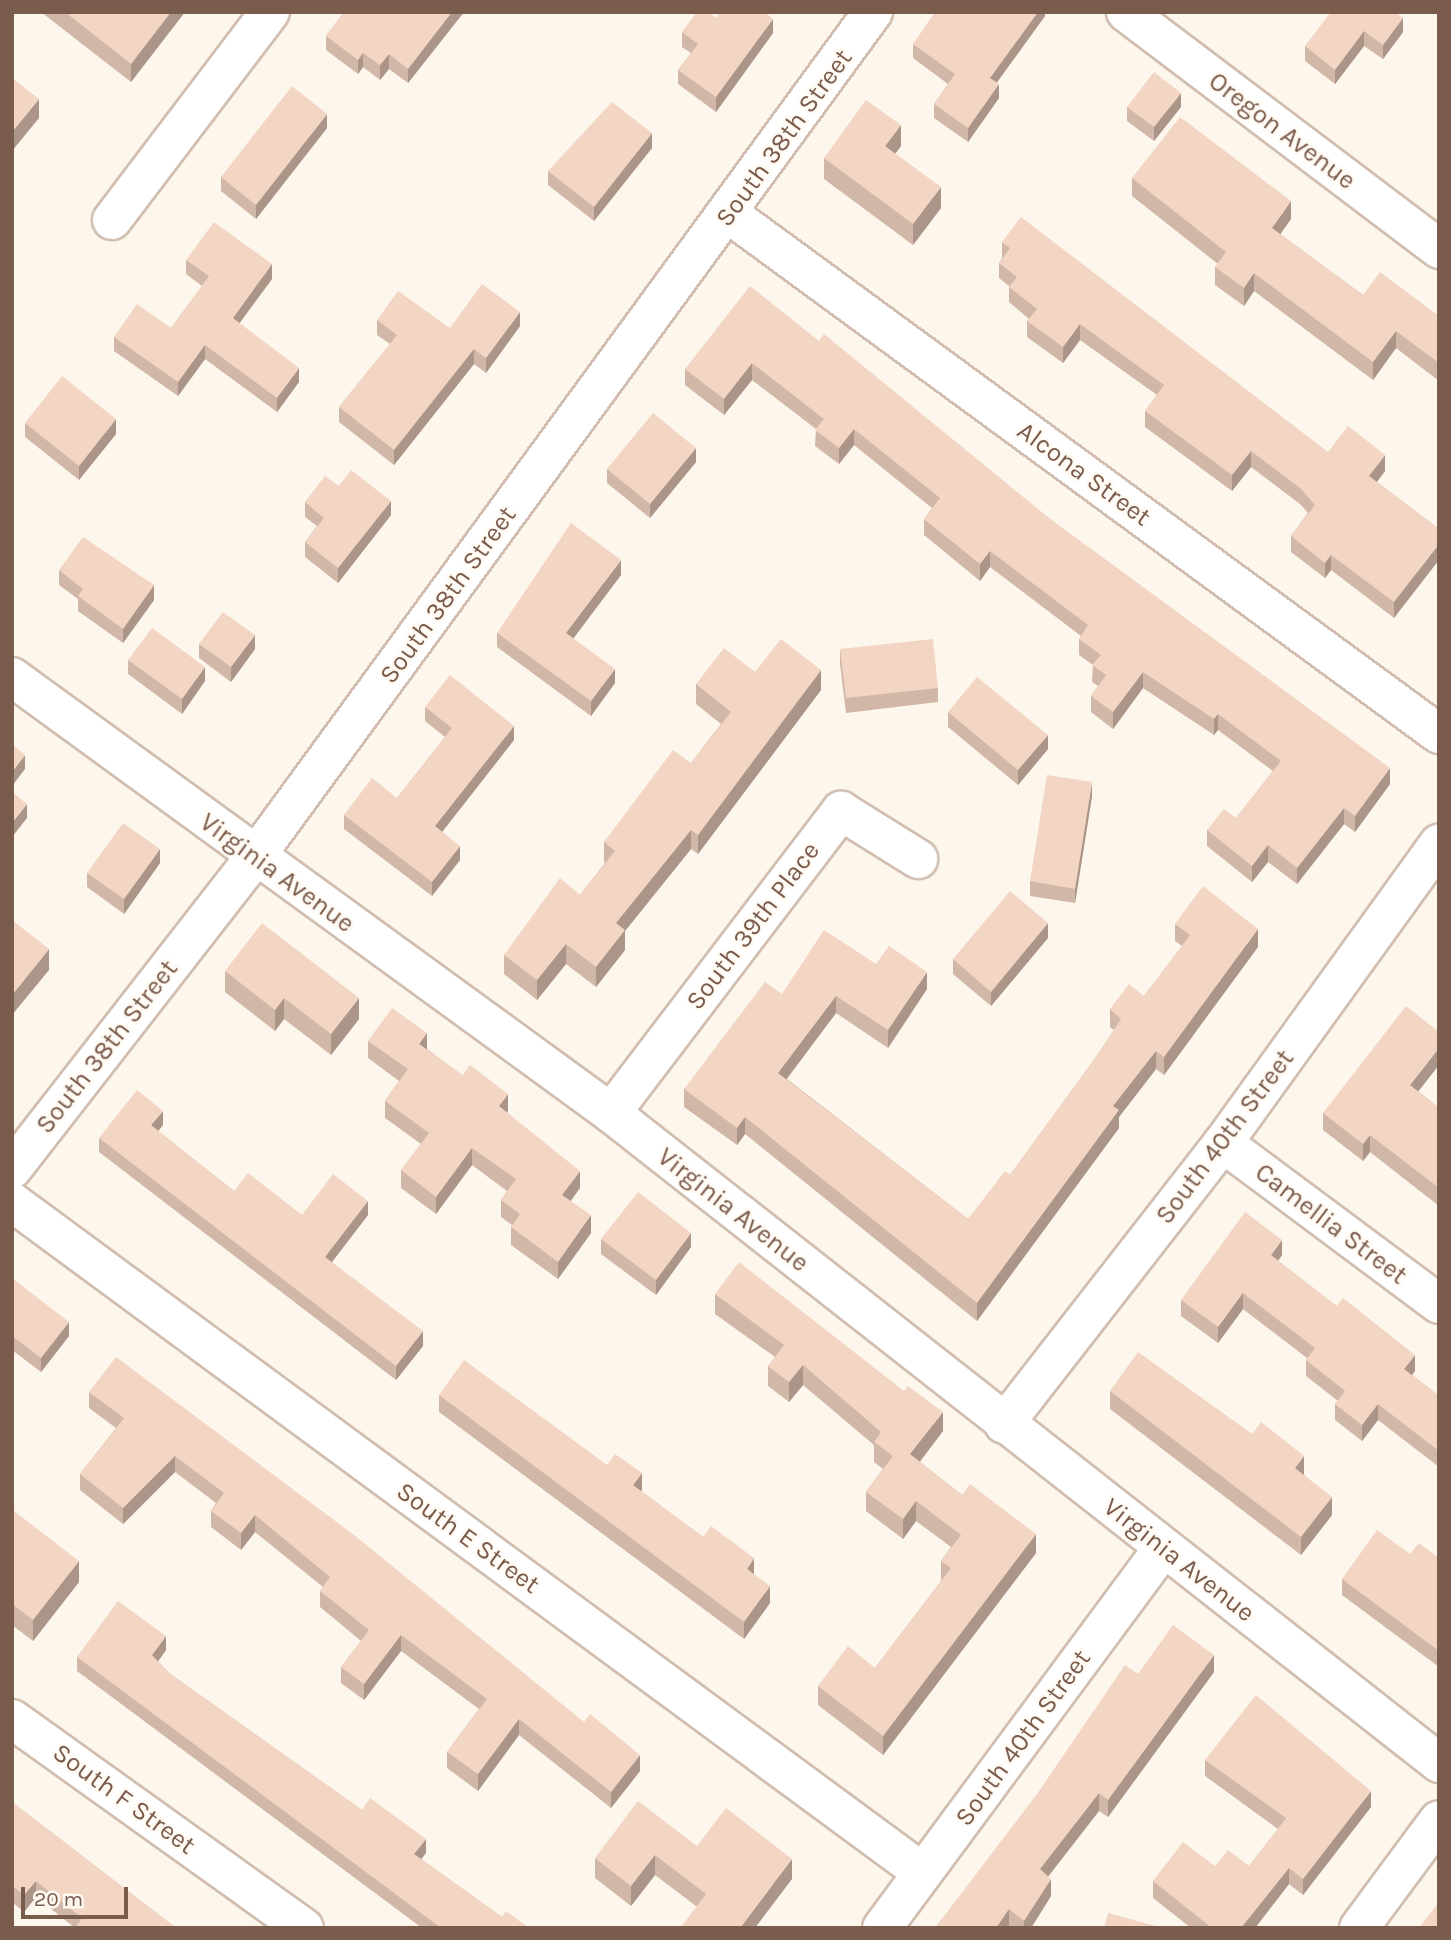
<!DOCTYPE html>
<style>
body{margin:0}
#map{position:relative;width:1451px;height:1940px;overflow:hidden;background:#fdf6ec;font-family:Karla,sans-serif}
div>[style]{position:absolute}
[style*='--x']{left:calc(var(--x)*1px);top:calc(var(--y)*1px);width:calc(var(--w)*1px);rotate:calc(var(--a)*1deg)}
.roads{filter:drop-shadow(2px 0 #d1beb0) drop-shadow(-2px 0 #d1beb0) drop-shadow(0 2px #d1beb0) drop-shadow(0 -2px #d1beb0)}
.minor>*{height:38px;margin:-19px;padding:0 19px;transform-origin:19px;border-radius:19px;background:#fff}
.wall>*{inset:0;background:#d1b7a8}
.shaded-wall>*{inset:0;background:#aa9588}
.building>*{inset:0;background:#f3d5c3}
span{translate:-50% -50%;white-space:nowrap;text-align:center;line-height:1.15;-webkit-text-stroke:5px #fffaf3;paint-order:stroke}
.street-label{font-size:26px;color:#7a5c4d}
.frame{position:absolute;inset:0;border:14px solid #7a5c4d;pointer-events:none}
.scale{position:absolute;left:21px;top:1887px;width:107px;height:32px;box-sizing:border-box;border:4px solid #7a5c4d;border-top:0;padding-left:9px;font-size:21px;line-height:24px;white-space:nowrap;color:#7a5c4d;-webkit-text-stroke:5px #fffaf3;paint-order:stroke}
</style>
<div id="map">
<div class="roads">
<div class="minor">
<div style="--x:1126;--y:12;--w:393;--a:37.1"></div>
<div style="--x:729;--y:214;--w:880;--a:36.22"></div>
<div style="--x:112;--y:220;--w:261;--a:-52.8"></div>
<div style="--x:12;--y:677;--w:741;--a:36.05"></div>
<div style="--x:611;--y:1113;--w:1053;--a:38.13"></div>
<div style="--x:611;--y:1113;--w:380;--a:-52.7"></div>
<div style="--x:841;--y:811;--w:91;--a:31.9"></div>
<div style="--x:1223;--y:1143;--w:269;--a:36.7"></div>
<div style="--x:12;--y:1169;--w:395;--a:-52.1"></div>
<div style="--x:255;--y:857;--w:1047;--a:-53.82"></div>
<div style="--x:12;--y:1202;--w:1131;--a:36.37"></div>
<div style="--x:1004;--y:1424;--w:356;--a:-52.1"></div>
<div style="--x:1223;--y:1143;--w:369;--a:-54.2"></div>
<div style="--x:12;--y:1719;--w:359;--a:35.6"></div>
<div style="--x:882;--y:1928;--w:473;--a:-53.5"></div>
<div style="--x:1359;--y:1928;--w:134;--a:-53.5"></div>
</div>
</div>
<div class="wall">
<div style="clip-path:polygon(41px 12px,185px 12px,131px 82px)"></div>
<div style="clip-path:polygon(344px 12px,464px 12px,408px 83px,389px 69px,380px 80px,363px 67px,358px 74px,326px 50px,326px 36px)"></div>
<div style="clip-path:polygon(1045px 12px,1045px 16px,997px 82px,999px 98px,968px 142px,934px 118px,934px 104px,948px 84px,913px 58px,913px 44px)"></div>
<div style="clip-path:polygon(716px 18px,773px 33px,716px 112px,678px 84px,678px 70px,691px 53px,682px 47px,682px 32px)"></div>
<div style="clip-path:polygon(1403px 18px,1403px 32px,1383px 59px,1364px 46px,1335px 84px,1305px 61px,1305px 46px)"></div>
<div style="clip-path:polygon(1127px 107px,1181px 107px,1154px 141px,1127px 121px)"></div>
<div style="clip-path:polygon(327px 128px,256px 219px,221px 191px,221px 177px)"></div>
<div style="clip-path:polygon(901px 146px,895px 154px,941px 208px,913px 245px,824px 179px,824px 158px)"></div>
<div style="clip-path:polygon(652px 148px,594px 221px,548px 185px,548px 171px)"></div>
<div style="clip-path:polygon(1132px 178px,1291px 219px,1280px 234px,1363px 295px,1439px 316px,1439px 381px,1396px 348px,1373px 380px,1254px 291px,1244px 306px,1215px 285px,1215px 267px,1218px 264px,1132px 196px)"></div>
<div style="clip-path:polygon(1002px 242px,1328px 452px,1385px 471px,1377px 482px,1439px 529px,1394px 618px,1331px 570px,1325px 578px,1291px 552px,1291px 536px,1308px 513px,1300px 504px,1251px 467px,1232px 491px,1145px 427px,1145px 411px,1157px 395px,1080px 340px,1063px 363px,1027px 337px,1027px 321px,1029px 319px,1009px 302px,1009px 286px,999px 278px,999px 263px,1002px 258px)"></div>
<div style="clip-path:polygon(186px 260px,272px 279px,239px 323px,299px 382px,277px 412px,205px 359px,178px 396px,114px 351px,114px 337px,171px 328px,202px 286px,186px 274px)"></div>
<div style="clip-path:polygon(377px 320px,450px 328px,520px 326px,486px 373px,474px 364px,394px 465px,339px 422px,339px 407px,390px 344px,377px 335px)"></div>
<div style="clip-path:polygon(819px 341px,1390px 784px,1355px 832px,1344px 824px,1297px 884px,1268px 862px,1252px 882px,1207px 846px,1207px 830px,1236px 818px,1273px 771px,1218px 730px,1214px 735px,1143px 688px,1113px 729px,1091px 712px,1091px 696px,1098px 686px,1092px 682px,1093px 665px,1079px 655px,1079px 639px,1081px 636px,990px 567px,980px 581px,924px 535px,924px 519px,932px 508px,854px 445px,839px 464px,815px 446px,816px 429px,752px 380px,724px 415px,685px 385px,685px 369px)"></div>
<div style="clip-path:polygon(25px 423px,116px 434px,79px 480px,25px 437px)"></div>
<div style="clip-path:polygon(696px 462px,650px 518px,607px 483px,607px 469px)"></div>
<div style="clip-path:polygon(339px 486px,391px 515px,338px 583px,305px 557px,305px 542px,317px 526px,305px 517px,305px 502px)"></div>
<div style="clip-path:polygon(59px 570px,154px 600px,123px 643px,78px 611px,78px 599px,59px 585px)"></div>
<div style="clip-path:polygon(621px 575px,573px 639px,615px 683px,591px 716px,497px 647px,497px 633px)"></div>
<div style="clip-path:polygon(199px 644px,255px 649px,231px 682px,199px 658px)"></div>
<div style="clip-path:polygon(840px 649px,938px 688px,938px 702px,846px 713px,840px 664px)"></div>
<div style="clip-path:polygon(128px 660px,205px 681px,182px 714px,128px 674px)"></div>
<div style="clip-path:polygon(755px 672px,821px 690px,698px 854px,691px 849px,625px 931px,625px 950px,596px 987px,566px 964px,537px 1000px,504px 974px,504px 955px,580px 895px,605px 863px,604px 862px,604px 842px,691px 763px,721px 724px,696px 704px,696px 684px)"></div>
<div style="clip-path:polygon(425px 707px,514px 740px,442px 832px,460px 860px,432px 896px,344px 829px,344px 815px,397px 798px,445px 737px,425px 721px)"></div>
<div style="clip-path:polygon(948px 712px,1048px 749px,1018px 785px,948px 727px)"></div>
<div style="clip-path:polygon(1092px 796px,1075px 903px,1030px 896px,1030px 881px)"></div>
<div style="clip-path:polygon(160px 863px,124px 914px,87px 887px,87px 873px)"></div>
<div style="clip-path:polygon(1175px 924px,1258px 947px,1164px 1075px,1156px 1069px,1119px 1117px,1119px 1128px,977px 1321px,745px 1134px,737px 1145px,684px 1107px,684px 1089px,782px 994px,876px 964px,927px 989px,888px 1048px,836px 1013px,787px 1079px,968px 1219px,1010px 1175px,1096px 1057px,1114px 1030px,1110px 1027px,1110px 1009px,1144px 996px,1182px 946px,1175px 941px)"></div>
<div style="clip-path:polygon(1048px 938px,991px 1006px,953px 974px,953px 959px)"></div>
<div style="clip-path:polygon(225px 971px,359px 1019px,331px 1055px,284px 1019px,275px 1031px,225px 992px)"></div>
<div style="clip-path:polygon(368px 1041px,427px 1049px,508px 1111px,507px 1112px,580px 1188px,571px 1201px,591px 1233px,558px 1279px,511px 1245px,511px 1227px,512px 1225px,501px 1217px,501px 1200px,507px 1191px,472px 1165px,436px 1214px,401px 1188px,401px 1170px,421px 1144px,385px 1118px,385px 1101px,399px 1081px,368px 1058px)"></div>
<div style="clip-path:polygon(1418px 1091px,1439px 1108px,1439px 1206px,1370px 1152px,1363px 1161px,1323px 1130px,1323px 1113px)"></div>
<div style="clip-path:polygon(163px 1125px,158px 1131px,234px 1191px,302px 1215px,368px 1215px,332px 1262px,423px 1346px,396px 1380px,99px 1152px,99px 1138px)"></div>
<div style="clip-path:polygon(601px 1239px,691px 1247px,656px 1295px,601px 1254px)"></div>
<div style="clip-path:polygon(1282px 1255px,1278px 1261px,1415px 1371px,1412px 1375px,1439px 1396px,1439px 1467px,1378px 1420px,1362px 1441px,1335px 1420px,1335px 1404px,1338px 1401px,1306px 1376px,1306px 1360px,1307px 1358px,1243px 1309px,1218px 1343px,1181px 1316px,1181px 1300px)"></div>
<div style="clip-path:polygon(12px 1278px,69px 1336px,41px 1372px,12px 1350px)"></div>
<div style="clip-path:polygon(715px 1294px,943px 1431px,920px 1462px,1036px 1553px,883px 1755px,818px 1705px,818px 1686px,875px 1668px,941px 1581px,941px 1561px,951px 1547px,916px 1521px,903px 1539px,866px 1511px,866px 1492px,883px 1469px,874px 1462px,874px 1445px,803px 1385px,789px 1402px,768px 1386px,768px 1366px,775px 1357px,715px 1314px)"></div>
<div style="clip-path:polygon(1110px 1391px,1304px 1474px,1332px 1515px,1301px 1555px,1110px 1409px)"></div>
<div style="clip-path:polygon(89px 1392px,640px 1771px,611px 1808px,519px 1735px,478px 1791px,447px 1768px,447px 1752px,479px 1709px,401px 1651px,364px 1700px,341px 1683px,341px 1667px,361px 1641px,320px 1607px,320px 1591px,323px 1587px,255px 1532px,241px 1550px,211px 1527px,211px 1511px,216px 1503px,175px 1472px,123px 1524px,80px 1490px,80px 1474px,116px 1428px,89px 1408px)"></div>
<div style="clip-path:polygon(439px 1395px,642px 1490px,641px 1491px,754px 1575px,770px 1603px,744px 1639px,439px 1412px)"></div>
<div style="clip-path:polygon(12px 1514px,79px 1582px,33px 1641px,12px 1625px)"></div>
<div style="clip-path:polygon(1410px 1554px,1439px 1558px,1439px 1667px,1342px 1595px,1342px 1579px)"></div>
<div style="clip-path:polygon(166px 1650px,158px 1661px,169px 1673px,362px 1810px,426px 1853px,421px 1859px,502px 1917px,529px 1928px,422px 1928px,77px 1671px,77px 1657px)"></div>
<div style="clip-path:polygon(1214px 1672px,1108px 1817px,1099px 1811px,1048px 1876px,1051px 1896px,1031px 1928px,1011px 1928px,1009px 1927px,935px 1928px,1138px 1674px)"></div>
<div style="clip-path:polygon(1205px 1760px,1371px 1807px,1303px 1895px,1289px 1884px,1255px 1928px,1191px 1928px,1153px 1898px,1153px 1881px,1215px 1866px,1249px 1866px,1278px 1829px,1205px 1776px)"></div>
<div style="clip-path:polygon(12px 1802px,176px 1928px,75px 1928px,36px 1897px,24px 1912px,12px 1902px)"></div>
<div style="clip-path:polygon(697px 1846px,792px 1879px,696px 1906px,655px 1875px,631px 1906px,595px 1878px,595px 1858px)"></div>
</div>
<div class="shaded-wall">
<div style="clip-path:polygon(171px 12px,185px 12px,131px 82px,131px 64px)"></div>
<div style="clip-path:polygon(452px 12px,464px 12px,408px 83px,408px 69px)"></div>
<div style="clip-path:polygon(1038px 12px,1045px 12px,1045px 16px,990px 92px,990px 78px)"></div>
<div style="clip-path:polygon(1403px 18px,1403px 32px,1383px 59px,1383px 45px)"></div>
<div style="clip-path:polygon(773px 19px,773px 33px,716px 112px,716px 97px)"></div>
<div style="clip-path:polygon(1364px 31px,1364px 46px,1335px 84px,1335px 70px)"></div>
<div style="clip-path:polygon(363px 53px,363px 67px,358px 74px,358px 60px)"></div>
<div style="clip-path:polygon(389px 54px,389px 69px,380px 80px,380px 65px)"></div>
<div style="clip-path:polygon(999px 84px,999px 98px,968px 142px,968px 128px)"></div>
<div style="clip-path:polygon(1181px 93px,1181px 107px,1154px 141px,1154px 127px)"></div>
<div style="clip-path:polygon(39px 99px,39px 118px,12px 151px,12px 132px)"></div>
<div style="clip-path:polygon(327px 114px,327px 128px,256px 219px,256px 205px)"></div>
<div style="clip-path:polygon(901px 125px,901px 146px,885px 167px,885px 146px)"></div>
<div style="clip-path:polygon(652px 133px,652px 148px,594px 221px,594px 207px)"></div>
<div style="clip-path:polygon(941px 187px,941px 208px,913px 245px,913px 224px)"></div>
<div style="clip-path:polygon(1291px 201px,1291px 219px,1272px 246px,1272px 228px)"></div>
<div style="clip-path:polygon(272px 264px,272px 279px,233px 332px,233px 318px)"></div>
<div style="clip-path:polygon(1254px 273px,1254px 291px,1244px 306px,1244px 288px)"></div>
<div style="clip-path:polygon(520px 312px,520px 326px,486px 373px,486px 358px)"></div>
<div style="clip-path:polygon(1080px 324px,1080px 340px,1063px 363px,1063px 347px)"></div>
<div style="clip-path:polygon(1396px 331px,1396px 348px,1373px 380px,1373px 362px)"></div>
<div style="clip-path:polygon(205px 345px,205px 359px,178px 396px,178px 382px)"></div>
<div style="clip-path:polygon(474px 349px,474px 364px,394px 465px,394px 450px)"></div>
<div style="clip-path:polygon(752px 363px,752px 380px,724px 415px,724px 399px)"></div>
<div style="clip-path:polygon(299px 368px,299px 382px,277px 412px,277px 398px)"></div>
<div style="clip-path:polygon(116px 419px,116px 434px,79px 480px,79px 466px)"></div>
<div style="clip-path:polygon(854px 429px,854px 445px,839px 464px,839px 448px)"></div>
<div style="clip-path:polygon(696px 448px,696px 462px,650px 518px,650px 504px)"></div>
<div style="clip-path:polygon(1251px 451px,1251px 467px,1232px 491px,1232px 475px)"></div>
<div style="clip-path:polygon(1385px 455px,1385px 471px,1369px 492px,1369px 476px)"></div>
<div style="clip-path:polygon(391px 501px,391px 515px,338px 583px,338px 568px)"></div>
<div style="clip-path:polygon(1439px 544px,1439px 560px,1394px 618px,1394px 602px)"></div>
<div style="clip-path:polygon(990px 551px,990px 567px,980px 581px,980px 564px)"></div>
<div style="clip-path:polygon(1331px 555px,1331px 570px,1325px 578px,1325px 563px)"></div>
<div style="clip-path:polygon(621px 560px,621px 575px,566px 648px,566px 633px)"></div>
<div style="clip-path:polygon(154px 585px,154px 600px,123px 643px,123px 629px)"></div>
<div style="clip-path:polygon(255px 635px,255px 649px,231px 682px,231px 667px)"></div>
<div style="clip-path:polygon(205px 667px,205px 681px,182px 714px,182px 699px)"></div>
<div style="clip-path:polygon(615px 669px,615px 683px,591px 716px,591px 701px)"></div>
<div style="clip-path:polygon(821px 670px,821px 690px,698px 854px,698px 835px)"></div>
<div style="clip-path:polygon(1143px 672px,1143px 688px,1113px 729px,1113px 712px)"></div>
<div style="clip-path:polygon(1218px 714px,1218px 730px,1214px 735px,1214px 719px)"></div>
<div style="clip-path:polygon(514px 726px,514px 740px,435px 841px,435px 826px)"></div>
<div style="clip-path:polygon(1048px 735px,1048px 749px,1018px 785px,1018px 770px)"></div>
<div style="clip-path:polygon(25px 755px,25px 769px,12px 786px,12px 772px)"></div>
<div style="clip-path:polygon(1390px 768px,1390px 784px,1355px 832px,1355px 816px)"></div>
<div style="clip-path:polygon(1092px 782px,1092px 796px,1075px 903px,1075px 889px)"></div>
<div style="clip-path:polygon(27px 804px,27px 818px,12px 837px,12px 823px)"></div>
<div style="clip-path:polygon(1344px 808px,1344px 824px,1297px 884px,1297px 868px)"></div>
<div style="clip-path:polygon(691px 830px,691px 849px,625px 931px,625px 950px,596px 987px,596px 967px,616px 923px)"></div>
<div style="clip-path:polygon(1268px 845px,1268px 862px,1252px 882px,1252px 866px)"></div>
<div style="clip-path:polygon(460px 846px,460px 860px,432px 896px,432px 882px)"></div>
<div style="clip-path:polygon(160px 849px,160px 863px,124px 914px,124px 899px)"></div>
<div style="clip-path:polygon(1048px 923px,1048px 938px,991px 1006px,991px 992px)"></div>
<div style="clip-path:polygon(1258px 929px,1258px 947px,1164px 1075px,1164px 1057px)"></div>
<div style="clip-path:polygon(566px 944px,566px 964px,537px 1000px,537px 980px)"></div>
<div style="clip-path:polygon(49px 949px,49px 970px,12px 1015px,12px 995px)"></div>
<div style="clip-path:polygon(927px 972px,927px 989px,888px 1048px,888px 1030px)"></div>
<div style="clip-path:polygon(836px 996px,836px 1013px,778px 1090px,778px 1073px)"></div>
<div style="clip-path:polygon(284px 998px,284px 1019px,275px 1031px,275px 1010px)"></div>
<div style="clip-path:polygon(359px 998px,359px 1019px,331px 1055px,331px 1034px)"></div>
<div style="clip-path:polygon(427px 1033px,427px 1050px,419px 1044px)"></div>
<div style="clip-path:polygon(1439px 1048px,1439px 1065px,1410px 1102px,1410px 1085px)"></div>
<div style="clip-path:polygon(1156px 1051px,1156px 1069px,1119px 1117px,1119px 1128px,977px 1321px,977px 1303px,1113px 1106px)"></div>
<div style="clip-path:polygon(508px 1094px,508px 1111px,499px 1123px,499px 1106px)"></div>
<div style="clip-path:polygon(163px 1111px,163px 1125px,151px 1140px,151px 1125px)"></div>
<div style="clip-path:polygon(745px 1117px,745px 1134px,737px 1145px,737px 1128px)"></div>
<div style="clip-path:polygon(1370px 1135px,1370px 1152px,1363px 1161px,1363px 1144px)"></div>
<div style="clip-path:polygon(472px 1148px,472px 1165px,436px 1214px,436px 1197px)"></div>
<div style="clip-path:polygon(580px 1171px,580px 1188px,562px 1212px,562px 1195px)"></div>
<div style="clip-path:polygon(368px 1201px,368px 1215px,325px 1271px,325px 1257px)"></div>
<div style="clip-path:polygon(591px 1215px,591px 1233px,558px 1279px,558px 1262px)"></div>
<div style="clip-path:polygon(691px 1233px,691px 1247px,656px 1295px,656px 1280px)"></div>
<div style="clip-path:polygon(1282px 1240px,1282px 1255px,1271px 1271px,1271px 1255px)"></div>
<div style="clip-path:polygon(1243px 1293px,1243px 1309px,1218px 1343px,1218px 1327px)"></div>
<div style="clip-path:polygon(69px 1322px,69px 1336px,41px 1372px,41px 1358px)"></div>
<div style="clip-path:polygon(423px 1331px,423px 1346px,396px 1380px,396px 1366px)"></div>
<div style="clip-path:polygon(1415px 1355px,1415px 1371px,1404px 1385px,1404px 1369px)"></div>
<div style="clip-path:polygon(803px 1365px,803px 1385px,789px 1402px,789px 1382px)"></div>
<div style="clip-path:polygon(1378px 1404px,1378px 1420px,1362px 1441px,1362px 1425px)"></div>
<div style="clip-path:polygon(943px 1412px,943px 1431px,910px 1474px,910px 1454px)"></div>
<div style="clip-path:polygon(175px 1456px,175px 1472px,123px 1524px,123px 1508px)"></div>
<div style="clip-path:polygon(1304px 1456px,1304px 1474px,1295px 1486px,1295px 1468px)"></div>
<div style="clip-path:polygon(642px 1473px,642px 1490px,633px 1502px,633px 1485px)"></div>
<div style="clip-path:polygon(1332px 1497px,1332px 1515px,1301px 1555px,1301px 1537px)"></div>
<div style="clip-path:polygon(916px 1501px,916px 1521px,903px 1539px,903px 1519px)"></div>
<div style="clip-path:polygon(255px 1515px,255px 1532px,241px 1550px,241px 1533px)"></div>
<div style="clip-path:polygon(1036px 1534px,1036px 1553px,883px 1755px,883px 1736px)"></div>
<div style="clip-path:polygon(754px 1558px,754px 1575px,747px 1569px)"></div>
<div style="clip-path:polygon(79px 1561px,79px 1582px,33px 1641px,33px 1620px)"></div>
<div style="clip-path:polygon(770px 1586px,770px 1603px,744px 1639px,744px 1622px)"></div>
<div style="clip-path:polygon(401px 1635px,401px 1651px,364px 1700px,364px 1684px)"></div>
<div style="clip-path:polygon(166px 1636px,166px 1650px,152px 1670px,152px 1655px)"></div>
<div style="clip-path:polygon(1214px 1655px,1214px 1672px,1108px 1817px,1108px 1800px)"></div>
<div style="clip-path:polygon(519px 1719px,519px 1735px,478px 1791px,478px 1774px)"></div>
<div style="clip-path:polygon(640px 1755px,640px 1771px,611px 1808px,611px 1792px)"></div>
<div style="clip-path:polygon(1371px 1791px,1371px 1807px,1303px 1895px,1303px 1879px)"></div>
<div style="clip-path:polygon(1099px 1793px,1099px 1811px,1040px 1887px,1040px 1869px)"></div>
<div style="clip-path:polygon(426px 1839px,426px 1853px,414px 1868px,414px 1854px)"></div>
<div style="clip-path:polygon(655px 1855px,655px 1875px,631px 1906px,631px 1886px)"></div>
<div style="clip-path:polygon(792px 1859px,792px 1879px,755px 1928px,740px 1928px)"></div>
<div style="clip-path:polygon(1289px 1868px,1289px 1884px,1255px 1928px,1241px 1928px)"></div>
<div style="clip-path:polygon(1051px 1879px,1051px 1896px,1031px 1928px,1024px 1928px,1024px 1921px)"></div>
<div style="clip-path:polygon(36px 1881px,36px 1897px,24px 1912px,24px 1895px)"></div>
<div style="clip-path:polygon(1009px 1909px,1009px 1927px,1008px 1928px,996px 1928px)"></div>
</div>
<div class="building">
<div style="clip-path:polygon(65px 12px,171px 12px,131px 64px)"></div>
<div style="clip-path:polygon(344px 12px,452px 12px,408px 69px,389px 54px,380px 65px,363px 53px,358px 60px,326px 36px)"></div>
<div style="clip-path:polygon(697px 12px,709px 12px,716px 18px,720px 12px,764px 12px,773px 19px,716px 97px,678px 70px,698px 44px,682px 32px)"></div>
<div style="clip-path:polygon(935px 12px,1038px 12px,990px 78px,999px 84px,968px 128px,934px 104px,955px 74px,913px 44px)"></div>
<div style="clip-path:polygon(1331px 12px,1395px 12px,1403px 18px,1383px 45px,1364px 31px,1335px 70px,1305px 46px)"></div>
<div style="clip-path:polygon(1154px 72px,1181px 93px,1154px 127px,1127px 107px)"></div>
<div style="clip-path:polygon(12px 78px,39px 99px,12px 132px)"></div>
<div style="clip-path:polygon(292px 86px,327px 114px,256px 205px,221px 177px)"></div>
<div style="clip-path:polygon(866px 100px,901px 125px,885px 146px,941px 187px,913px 224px,824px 158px)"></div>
<div style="clip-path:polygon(612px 102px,652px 133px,594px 207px,548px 171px)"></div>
<div style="clip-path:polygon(1180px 117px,1291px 201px,1272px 228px,1363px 295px,1380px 272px,1439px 316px,1439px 363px,1396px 331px,1373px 362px,1254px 273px,1244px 288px,1215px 267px,1226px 252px,1132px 178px)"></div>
<div style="clip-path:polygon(1021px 217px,1328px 452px,1348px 426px,1385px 455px,1369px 476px,1439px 529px,1439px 544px,1394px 602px,1331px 555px,1325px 563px,1291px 536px,1315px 505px,1300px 488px,1251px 451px,1232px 475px,1145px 411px,1164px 385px,1080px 324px,1063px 347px,1027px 321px,1037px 309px,1009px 287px,1017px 277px,999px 263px,1010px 248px,1002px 242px)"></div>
<div style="clip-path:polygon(214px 222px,272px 264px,233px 318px,299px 368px,277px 398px,205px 345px,178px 382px,114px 337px,137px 304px,171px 328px,209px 276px,186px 260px)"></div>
<div style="clip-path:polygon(482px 284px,520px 312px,486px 358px,474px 349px,394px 450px,339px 407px,397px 335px,377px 320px,398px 291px,450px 328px)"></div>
<div style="clip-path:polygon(750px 286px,819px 341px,824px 334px,1049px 518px,1390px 768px,1355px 816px,1344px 808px,1297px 868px,1268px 845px,1252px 866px,1207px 830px,1224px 809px,1236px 818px,1281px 761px,1218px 714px,1214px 719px,1143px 672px,1113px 712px,1091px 696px,1106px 675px,1092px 665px,1101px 655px,1079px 639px,1088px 625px,990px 551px,980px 564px,924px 519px,940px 498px,854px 429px,839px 448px,815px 430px,824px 419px,752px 363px,724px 399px,685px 369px)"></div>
<div style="clip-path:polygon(62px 376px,116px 419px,79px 466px,25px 423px)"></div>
<div style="clip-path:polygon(653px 413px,696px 448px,650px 504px,607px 469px)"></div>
<div style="clip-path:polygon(351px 470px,391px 501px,338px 568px,305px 542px,324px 518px,305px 502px,325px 476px,339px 486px)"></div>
<div style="clip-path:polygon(571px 523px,621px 560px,566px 633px,615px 669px,591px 701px,497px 633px)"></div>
<div style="clip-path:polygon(83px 537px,154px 585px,123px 629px,78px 596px,83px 589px,59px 570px)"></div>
<div style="clip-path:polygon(223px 612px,255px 635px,231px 667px,199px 644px)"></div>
<div style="clip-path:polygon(152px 628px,205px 667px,182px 699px,128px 660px)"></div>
<div style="clip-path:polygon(781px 639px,821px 670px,698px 835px,691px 830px,616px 923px,625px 930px,596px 967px,566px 944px,537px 980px,504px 955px,560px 878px,580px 895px,615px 851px,604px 842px,673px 750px,691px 763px,731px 712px,696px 684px,724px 648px,755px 672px)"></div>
<div style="clip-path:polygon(933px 639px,938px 688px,846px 698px,840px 649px)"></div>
<div style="clip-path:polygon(450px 675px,514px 726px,435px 826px,460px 846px,432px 882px,344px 815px,372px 778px,397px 798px,452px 728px,425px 707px)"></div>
<div style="clip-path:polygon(977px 677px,1048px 735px,1018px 770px,948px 712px)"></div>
<div style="clip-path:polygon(12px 744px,25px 755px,12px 772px)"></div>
<div style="clip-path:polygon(1047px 775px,1092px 782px,1075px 889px,1030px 881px)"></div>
<div style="clip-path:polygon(12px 792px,27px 804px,12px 823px)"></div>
<div style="clip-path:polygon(123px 823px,160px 849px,124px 899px,87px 873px)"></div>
<div style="clip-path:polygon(1203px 886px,1258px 929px,1164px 1057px,1156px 1051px,1113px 1106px,1119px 1110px,977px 1303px,745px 1117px,737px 1128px,684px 1089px,765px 982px,782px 994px,824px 930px,876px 964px,889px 946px,927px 972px,888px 1030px,836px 996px,778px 1073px,968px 1219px,1005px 1171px,1010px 1175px,1096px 1057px,1121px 1019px,1110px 1009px,1129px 984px,1144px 996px,1190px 935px,1175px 924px)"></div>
<div style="clip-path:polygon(1010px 891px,1048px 923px,991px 992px,953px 959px)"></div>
<div style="clip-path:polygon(12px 920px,49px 949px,12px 995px)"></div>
<div style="clip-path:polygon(262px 923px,359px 998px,331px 1034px,284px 998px,275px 1010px,225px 971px)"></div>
<div style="clip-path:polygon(1406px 1006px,1439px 1032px,1439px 1048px,1410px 1085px,1439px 1108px,1439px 1188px,1370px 1135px,1363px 1144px,1323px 1113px)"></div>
<div style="clip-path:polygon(392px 1008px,427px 1033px,419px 1044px,463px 1075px,470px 1065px,508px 1094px,499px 1106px,580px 1171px,562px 1195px,591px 1215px,558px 1262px,511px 1227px,520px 1214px,501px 1200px,516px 1179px,472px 1148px,436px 1197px,401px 1170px,429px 1133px,385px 1101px,408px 1069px,368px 1041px)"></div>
<div style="clip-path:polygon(137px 1090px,163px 1111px,151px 1125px,234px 1191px,248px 1173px,302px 1215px,333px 1174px,368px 1201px,325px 1257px,423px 1331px,396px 1366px,99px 1138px)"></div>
<div style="clip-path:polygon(638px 1192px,691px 1233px,656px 1280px,601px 1239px)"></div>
<div style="clip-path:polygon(1245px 1212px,1282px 1240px,1271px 1255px,1337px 1306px,1343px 1298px,1415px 1355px,1404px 1369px,1439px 1396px,1439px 1451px,1378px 1404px,1362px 1425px,1335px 1404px,1345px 1391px,1306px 1360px,1315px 1348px,1243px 1293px,1218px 1327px,1181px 1300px)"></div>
<div style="clip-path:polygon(739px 1262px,904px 1391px,908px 1386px,943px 1412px,910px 1454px,962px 1495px,970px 1484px,1036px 1534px,883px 1736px,818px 1686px,848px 1646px,875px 1668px,951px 1568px,941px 1561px,961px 1535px,916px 1501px,903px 1519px,866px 1492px,893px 1456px,874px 1442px,881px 1432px,803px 1365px,789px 1382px,768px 1366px,784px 1345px,715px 1294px)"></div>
<div style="clip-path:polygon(12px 1278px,69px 1322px,41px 1358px,12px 1336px)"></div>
<div style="clip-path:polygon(1138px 1352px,1252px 1434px,1261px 1422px,1304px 1456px,1295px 1468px,1332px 1497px,1301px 1537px,1110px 1391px)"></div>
<div style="clip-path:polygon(116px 1357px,354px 1535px,584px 1722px,590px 1714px,640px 1755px,611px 1792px,519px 1719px,478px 1774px,447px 1752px,487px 1699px,401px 1635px,364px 1684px,341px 1667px,369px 1630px,320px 1591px,330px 1577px,255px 1515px,241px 1533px,211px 1511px,224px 1493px,175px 1456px,123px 1508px,80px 1474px,124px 1418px,89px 1392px)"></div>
<div style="clip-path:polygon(464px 1360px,607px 1465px,615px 1454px,642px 1473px,633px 1485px,703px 1537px,711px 1526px,754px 1558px,747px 1569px,770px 1586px,744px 1622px,439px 1395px)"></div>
<div style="clip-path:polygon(14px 1511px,79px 1561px,33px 1620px,12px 1604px,12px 1514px)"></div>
<div style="clip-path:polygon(1377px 1530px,1410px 1554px,1419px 1543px,1439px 1558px,1439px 1651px,1342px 1579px)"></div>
<div style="clip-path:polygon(118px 1601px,166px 1636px,152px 1655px,169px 1673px,362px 1810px,370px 1798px,426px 1839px,414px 1854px,502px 1917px,506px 1911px,529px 1928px,441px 1928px,77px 1657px)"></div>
<div style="clip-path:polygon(1173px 1625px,1214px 1655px,1108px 1800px,1099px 1793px,1040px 1869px,1051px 1879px,1024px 1921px,1009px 1909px,996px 1928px,935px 1928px,1037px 1794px,1125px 1665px,1138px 1674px)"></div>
<div style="clip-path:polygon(1256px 1695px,1371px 1791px,1303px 1879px,1289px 1868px,1241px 1928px,1212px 1928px,1153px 1881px,1183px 1842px,1215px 1866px,1228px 1850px,1249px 1866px,1286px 1818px,1205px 1760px)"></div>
<div style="clip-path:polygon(638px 1801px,697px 1846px,726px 1808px,792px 1859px,740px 1928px,680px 1928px,706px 1894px,655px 1855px,631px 1886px,595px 1858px)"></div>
<div style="clip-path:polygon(12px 1802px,176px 1928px,75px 1928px,82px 1918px,36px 1881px,24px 1895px,12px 1886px)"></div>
<div style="clip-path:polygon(1439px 1902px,1439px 1928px,1419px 1928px)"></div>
<div style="clip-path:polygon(1108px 1913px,1163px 1928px,1104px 1928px)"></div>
</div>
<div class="street-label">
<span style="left:1282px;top:131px;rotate:37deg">Oregon Avenue</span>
<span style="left:784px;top:138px;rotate:-54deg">South 38th Street</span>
<span style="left:1084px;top:474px;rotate:36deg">Alcona Street</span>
<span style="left:448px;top:595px;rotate:-54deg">South 38th Street</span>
<span style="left:277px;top:873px;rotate:36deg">Virginia Avenue</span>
<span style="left:753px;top:926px;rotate:-53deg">South 39th Place</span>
<span style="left:107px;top:1047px;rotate:-52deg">South 38th Street</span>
<span style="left:1225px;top:1137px;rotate:-53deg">South 40th Street</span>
<span style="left:733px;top:1210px;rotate:38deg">Virginia Avenue</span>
<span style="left:1331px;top:1224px;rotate:37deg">Camellia Street</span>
<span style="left:468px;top:1538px;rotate:36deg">South E Street</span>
<span style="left:1179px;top:1560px;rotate:38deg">Virginia Avenue</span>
<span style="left:1023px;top:1738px;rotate:-54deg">South 40th Street</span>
<span style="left:124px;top:1799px;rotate:36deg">South F Street</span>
</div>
<div class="frame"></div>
<div class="scale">20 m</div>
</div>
